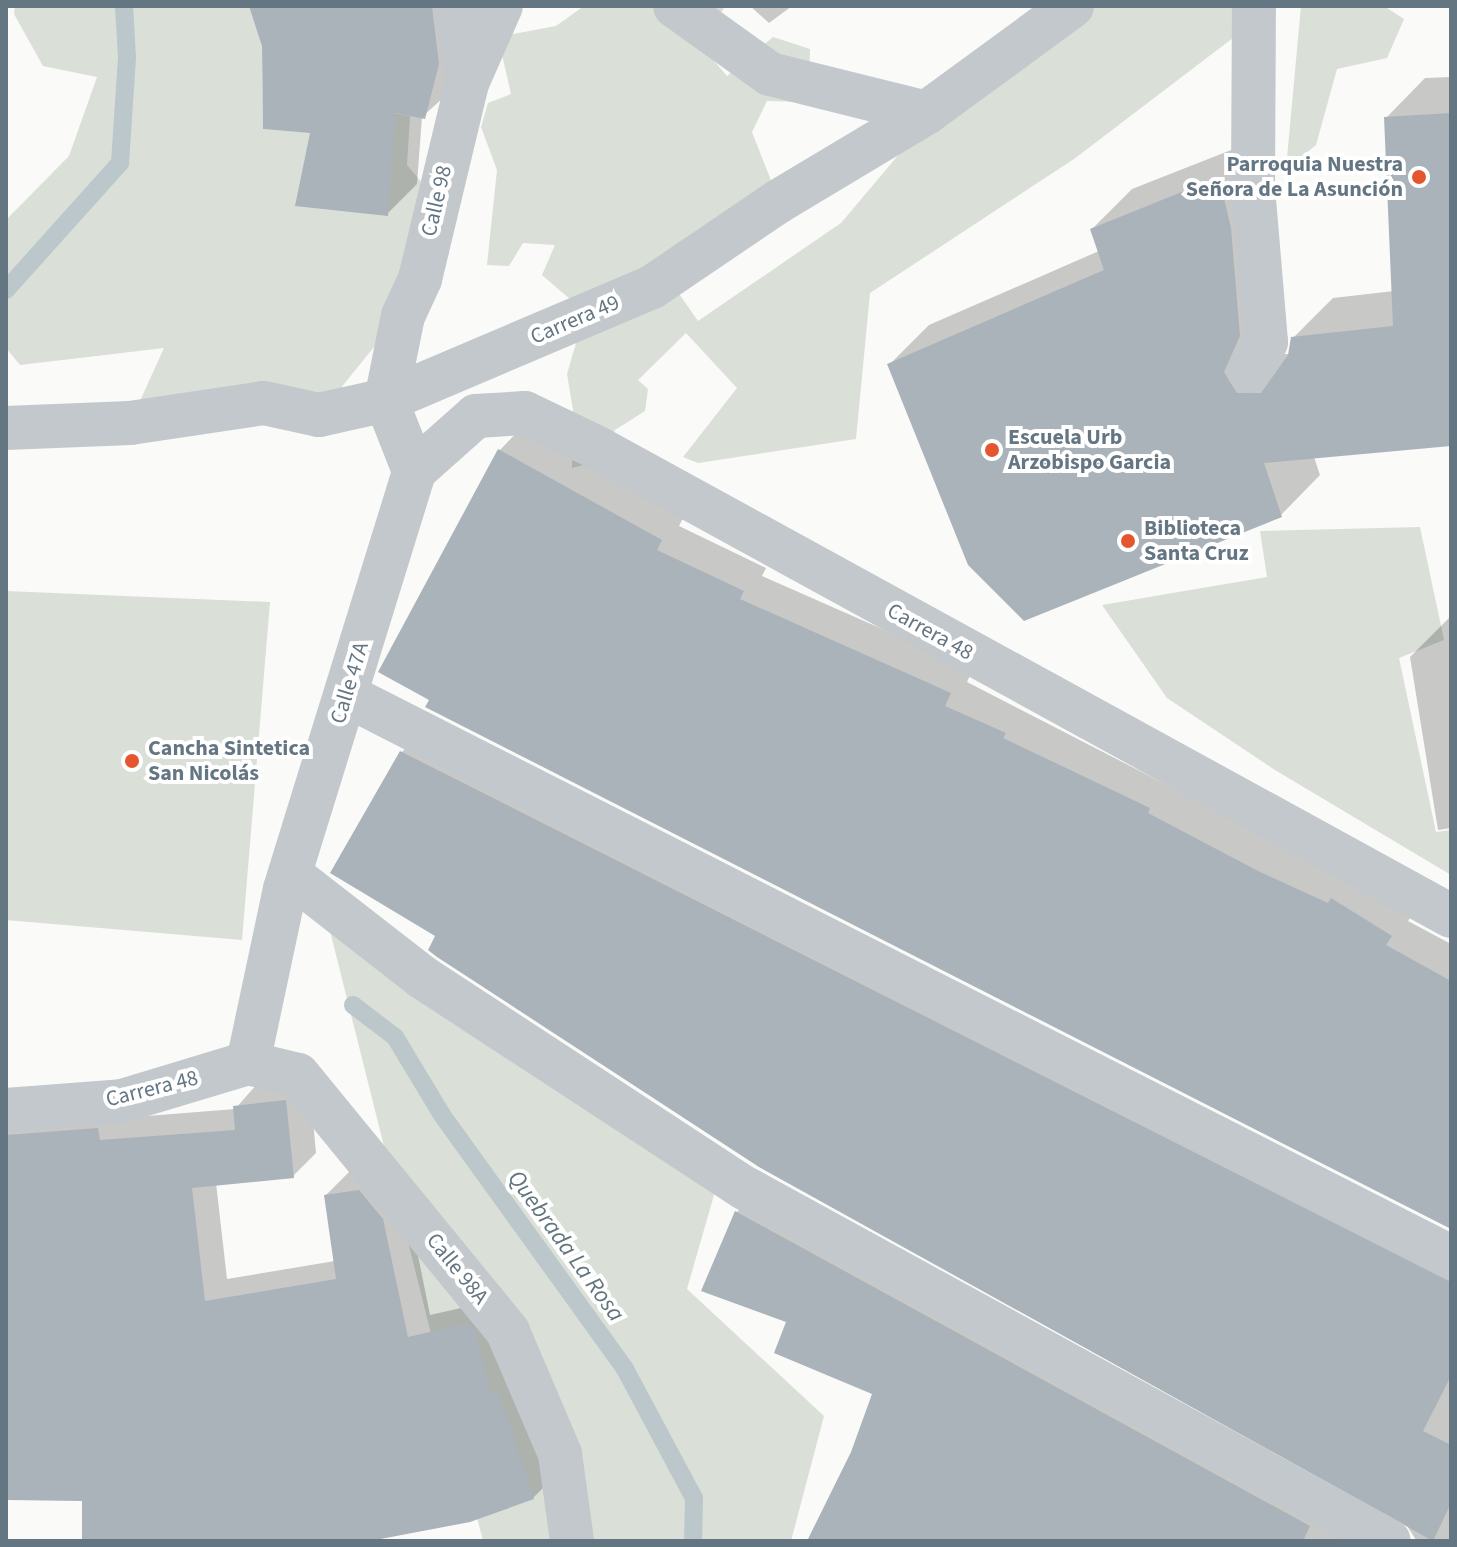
<!DOCTYPE html>
<meta charset="utf-8">
<style>
body{margin:0}
#map{position:relative;width:1457px;height:1547px;overflow:hidden;background:#fafaf8;font-family:"Source Sans 3",sans-serif}
div>[style]{position:absolute}
[style*='--x']{left:calc(var(--x)*1px);top:calc(var(--y)*1px);width:calc(var(--w)*1px);rotate:calc(var(--a)*1deg)}
.green>*{inset:0;background:#dadfd7}
.shadow>*{inset:0;background:#0003}
.stream>*{height:18px;margin:-9px;padding:0 9px;transform-origin:9px;border-radius:9px;background:#bbc7cb}
.building>*{inset:0;background:#aab3b9}
.minor>*{height:44px;margin:-22px;padding:0 22px;transform-origin:22px;border-radius:22px;background:#c3c8cc}
.dots>*{width:22px;height:22px;translate:-50% -50%;box-sizing:border-box;border:4px solid #fff;border-radius:50%}
span{translate:-50% -50%;white-space:nowrap;text-align:center;line-height:1.15;-webkit-text-stroke:8px #fff;paint-order:stroke}
.poi-label{font-size:22px;color:#657683;font-weight:700}
.right{translate:-100% -50%;text-align:right}
.left{translate:0 -50%;text-align:left}
.street-label{font-size:22px;color:#657683}
.water-label{font-size:24px;color:#60757c;font-style:italic}
.frame{position:absolute;inset:0;border:8px solid #657683;pointer-events:none}
</style>
<div id="map">
<div class="green">
<div style="clip-path:polygon(15px 6px,249px 6px,262px 39px,263px 129px,389px 139px,393px 113px,410px 116px,407px 165px,435px 198px,449px 254px,319px 415px,130px 423px,164px 348px,20px 365px,6px 348px,6px 220px,69px 156px,97px 77px,43px 66px,14px 14px)"></div>
<div style="clip-path:polygon(584px 6px,725px 6px,706px 39px,710px 56px,727px 76px,773px 37px,810px 49px,808px 102px,767px 101px,752px 132px,779px 201px,659px 265px,698px 321px,841px 223px,933px 114px,1052px 6px,1275px 6px,1074px 159px,870px 293px,856px 439px,698px 463px,683px 457px,737px 388px,686px 333px,638px 380px,648px 389px,645px 411px,615px 430px,605px 459px,572px 468px,573px 410px,567px 374px,585px 312px,542px 275px,555px 245px,523px 243px,509px 266px,487px 265px,497px 170px,481px 127px,488px 103px,511px 94px,498px 37px,556px 26px)"></div>
<div style="clip-path:polygon(1301px 6px,1384px 6px,1404px 19px,1387px 58px,1337px 69px,1316px 145px,1286px 169px)"></div>
<div style="clip-path:polygon(1420px 527px,1444px 640px,1399px 658px,1436px 832px,1451px 830px,1451px 875px,1275px 770px,1167px 698px,1102px 605px,1267px 577px,1260px 531px)"></div>
<div style="clip-path:polygon(6px 591px,270px 602px,242px 940px,6px 920px)"></div>
<div style="clip-path:polygon(324px 907px,716px 1188px,687px 1289px,824px 1416px,791px 1541px,483px 1541px)"></div>
</div>
<div class="shadow">
<div style="clip-path:polygon(251px 6px,464px 6px,454px 88px,422px 117px,417px 184px,387px 214px,313px 131px,264px 45px)"></div>
<div style="clip-path:polygon(750px 6px,792px 6px,769px 23px)"></div>
<div style="clip-path:polygon(1451px 77px,1451px 444px,1314px 457px,1320px 475px,1281px 515px,889px 365px,929px 325px,1099px 251px,1092px 229px,1132px 189px,1259px 139px,1277px 354px,1290px 354px,1293px 338px,1333px 298px,1394px 291px,1386px 118px,1425px 78px)"></div>
<div style="clip-path:polygon(523px 426px,684px 516px,679px 526px,766px 568px,762px 576px,973px 669px,967px 682px,1414px 912px,1408px 921px,1451px 944px,1451px 1227px,381px 672px,500px 450px)"></div>
<div style="clip-path:polygon(1450px 617px,1451px 828px,1438px 830px,1410px 657px)"></div>
<div style="clip-path:polygon(425px 728px,1451px 1250px,1451px 1541px,809px 1541px,853px 1453px,874px 1393px,789px 1321px,737px 1212px,760px 1189px,1401px 1540px,1416px 1540px,1402px 1518px,332px 873px,402px 752px)"></div>
<div style="clip-path:polygon(309px 1078px,316px 1153px,293px 1176px,216px 1183px,227px 1279px,335px 1261px,326px 1195px,349px 1172px,383px 1168px,406px 1196px,430px 1315px,492px 1301px,556px 1475px,533px 1498px,358px 1541px,84px 1541px,84px 1499px,6px 1399px,6px 1112px,122px 1118px,235px 1109px,258px 1083px)"></div>
</div>
<div class="stream">
<div style="--x:6;--y:290;--w:171;--a:-48.1"></div>
<div style="--x:120;--y:163;--w:106;--a:-86.2"></div>
<div style="--x:127;--y:57;--w:51;--a:-93.4"></div>
<div style="--x:353;--y:1005;--w:53;--a:37.3"></div>
<div style="--x:395;--y:1037;--w:91;--a:58.9"></div>
<div style="--x:442;--y:1115;--w:313;--a:54.2"></div>
<div style="--x:625;--y:1369;--w:146;--a:61.9"></div>
<div style="--x:694;--y:1498;--w:43;--a:91.3"></div>
</div>
<div class="building">
<div style="clip-path:polygon(249px 6px,432px 6px,439px 64px,425px 119px,396px 113px,388px 216px,295px 206px,310px 133px,263px 129px,262px 46px)"></div>
<div style="clip-path:polygon(1451px 113px,1451px 446px,1264px 463px,1282px 517px,1024px 621px,968px 565px,887px 364px,1104px 270px,1090px 229px,1219px 177px,1231px 228px,1240px 336px,1224px 372px,1237px 393px,1261px 393px,1288px 355px,1291px 337px,1393px 326px,1384px 117px)"></div>
<div style="clip-path:polygon(498px 449px,662px 540px,657px 550px,744px 591px,740px 599px,951px 693px,945px 706px,1006px 733px,1003px 738px,1150px 808px,1148px 813px,1258px 871px,1328px 903px,1331px 898px,1392px 936px,1386px 945px,1451px 981px,1451px 1229px,425px 707px,429px 700px,378px 672px)"></div>
<div style="clip-path:polygon(400px 751px,1451px 1282px,1451px 1376px,1423px 1431px,1451px 1445px,1451px 1503px,1433px 1541px,759px 1167px,437px 957px,428px 950px,435px 936px,330px 873px)"></div>
<div style="clip-path:polygon(286px 1100px,294px 1178px,192px 1188px,205px 1301px,336px 1279px,324px 1195px,359px 1190px,383px 1219px,408px 1337px,469px 1323px,476px 1332px,490px 1393px,498px 1390px,534px 1499px,470px 1522px,370px 1541px,82px 1541px,82px 1501px,7px 1500px,6px 1135px,98px 1128px,100px 1140px,235px 1130px,233px 1106px)"></div>
<div style="clip-path:polygon(735px 1211px,1310px 1526px,1303px 1541px,807px 1541px,851px 1452px,872px 1394px,774px 1353px,786px 1322px,701px 1291px)"></div>
</div>
<div class="minor">
<div style="--x:456;--y:6;--w:78;--a:81.9"></div>
<div style="--x:675;--y:6;--w:117;--a:35.6"></div>
<div style="--x:770;--y:74;--w:161;--a:14"></div>
<div style="--x:1249;--y:371;--w:34;--a:-60"></div>
<div style="--x:1266;--y:342;--w:156;--a:-94.8"></div>
<div style="--x:1253;--y:187;--w:181;--a:-89.7"></div>
<div style="--x:386;--y:400;--w:86;--a:-78.6"></div>
<div style="--x:403;--y:316;--w:41;--a:-65.3"></div>
<div style="--x:420;--y:279;--w:202;--a:-76.5"></div>
<div style="--x:467;--y:83;--w:84;--a:-66.2"></div>
<div style="--x:6;--y:428;--w:124;--a:-2.3"></div>
<div style="--x:130;--y:423;--w:135;--a:-8.5"></div>
<div style="--x:264;--y:403;--w:56;--a:12.3"></div>
<div style="--x:319;--y:415;--w:69;--a:-12.6"></div>
<div style="--x:386;--y:400;--w:289;--a:-23"></div>
<div style="--x:652;--y:287;--w:153;--a:-34.1"></div>
<div style="--x:779;--y:201;--w:171;--a:-30.9"></div>
<div style="--x:926;--y:113;--w:181;--a:-36.2"></div>
<div style="--x:414;--y:471;--w:83;--a:-41.6"></div>
<div style="--x:476;--y:416;--w:49;--a:-3.5"></div>
<div style="--x:525;--y:413;--w:76;--a:25.6"></div>
<div style="--x:594;--y:446;--w:977;--a:28.74"></div>
<div style="--x:346;--y:695;--w:1240;--a:26.96"></div>
<div style="--x:291;--y:875;--w:166;--a:37.9"></div>
<div style="--x:422;--y:977;--w:386;--a:33.2"></div>
<div style="--x:745;--y:1188;--w:734;--a:28.73"></div>
<div style="--x:248;--y:1063;--w:178;--a:-78"></div>
<div style="--x:285;--y:889;--w:437;--a:-72.8"></div>
<div style="--x:414;--y:471;--w:76;--a:-111.5"></div>
<div style="--x:248;--y:1063;--w:51;--a:13.5"></div>
<div style="--x:298;--y:1075;--w:332;--a:50.7"></div>
<div style="--x:508;--y:1332;--w:133;--a:66.9"></div>
<div style="--x:560;--y:1454;--w:88;--a:82.1"></div>
<div style="--x:6;--y:1110;--w:116;--a:-4.4"></div>
<div style="--x:122;--y:1101;--w:132;--a:-16.8"></div>
</div>
<div class="dots">
<div style="left:1419px;top:177px;background:#e4572e"></div>
<div style="left:992px;top:450px;background:#e4572e"></div>
<div style="left:1128px;top:541px;background:#e4572e"></div>
<div style="left:132px;top:761px;background:#e4572e"></div>
</div>
<div class="poi-label">
<span class="right" style="left:1403px;top:177px">Parroquia Nuestra<br>Señora de La Asunción</span>
<span class="left" style="left:1008px;top:450px">Escuela Urb<br>Arzobispo Garcia</span>
<span class="left" style="left:1144px;top:541px">Biblioteca<br>Santa Cruz</span>
<span class="left" style="left:148px;top:761px">Cancha Sintetica<br>San Nicolás</span>
</div>
<div class="street-label">
<span style="left:437px;top:201px;rotate:-77deg">Calle 98</span>
<span style="left:575px;top:320px;rotate:-23deg">Carrera 49</span>
<span style="left:930px;top:632px;rotate:29deg">Carrera 48</span>
<span style="left:350px;top:683px;rotate:-73deg">Calle 47A</span>
<span style="left:152px;top:1089px;rotate:-14deg">Carrera 48</span>
<span style="left:457px;top:1269px;rotate:51deg">Calle 98A</span>
</div>
<div class="water-label">
<span style="left:566px;top:1246px;rotate:54deg">Quebrada La Rosa</span>
</div>
<div class="frame"></div>
</div>
